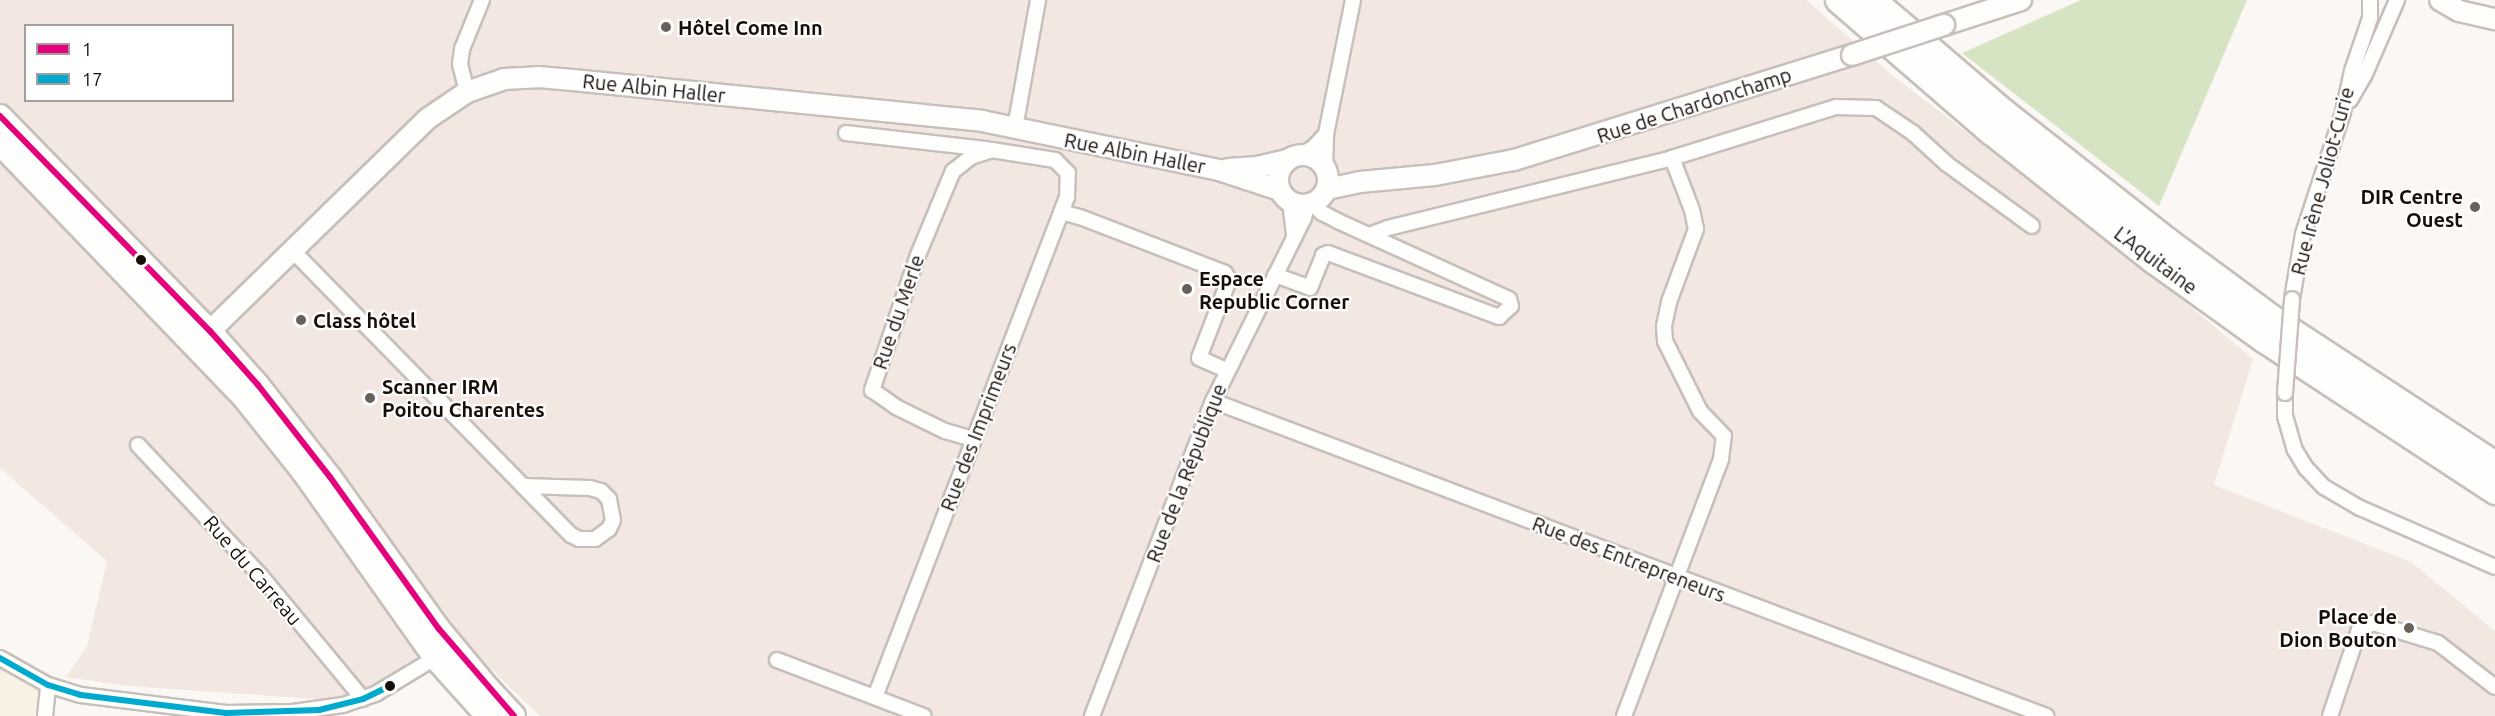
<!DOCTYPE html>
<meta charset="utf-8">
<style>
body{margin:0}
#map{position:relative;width:2495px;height:716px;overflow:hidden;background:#faf7f4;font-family:Ubuntu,sans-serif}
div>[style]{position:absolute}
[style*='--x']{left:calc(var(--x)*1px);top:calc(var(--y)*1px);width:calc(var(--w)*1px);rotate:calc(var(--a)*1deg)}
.built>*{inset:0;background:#f2e7e1}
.education>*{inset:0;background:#f9f1e4}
.green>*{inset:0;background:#d6e4c4}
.roads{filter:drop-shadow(2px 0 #c6bfba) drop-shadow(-2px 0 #c6bfba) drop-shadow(0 2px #c6bfba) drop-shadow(0 -2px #c6bfba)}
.minor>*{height:14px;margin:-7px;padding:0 7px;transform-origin:7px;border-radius:7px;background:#fefefd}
.secondary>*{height:20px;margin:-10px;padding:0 10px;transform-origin:10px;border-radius:10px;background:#fefefd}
.secondary>.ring{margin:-10px;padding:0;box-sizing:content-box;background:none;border:20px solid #fefefd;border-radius:50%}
.primary>*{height:22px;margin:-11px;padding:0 11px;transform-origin:11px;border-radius:11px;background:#fefefd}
.motorway>*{height:26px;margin:-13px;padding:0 13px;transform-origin:13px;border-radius:13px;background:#fefefd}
.bridges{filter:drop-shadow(2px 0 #c6bfba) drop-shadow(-2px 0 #c6bfba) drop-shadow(0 2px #c6bfba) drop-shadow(0 -2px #c6bfba)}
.minor-bridge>*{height:14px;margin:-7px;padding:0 7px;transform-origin:7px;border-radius:7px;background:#fefefd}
.secondary-bridge>*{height:20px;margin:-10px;padding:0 10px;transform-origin:10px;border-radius:10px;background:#fefefd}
.bus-1>*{height:6px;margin:-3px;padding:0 3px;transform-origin:3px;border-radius:3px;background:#e5007d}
.bus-2>*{height:6px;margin:-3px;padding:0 3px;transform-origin:3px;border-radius:3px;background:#00a9ce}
.dots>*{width:16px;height:16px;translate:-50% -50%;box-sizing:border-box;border:3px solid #fff;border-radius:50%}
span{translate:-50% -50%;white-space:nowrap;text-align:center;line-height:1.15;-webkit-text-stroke:4.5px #fff;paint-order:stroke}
.poi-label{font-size:20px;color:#180e08;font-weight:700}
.left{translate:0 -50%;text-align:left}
.right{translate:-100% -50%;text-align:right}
.street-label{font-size:20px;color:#180e08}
.legend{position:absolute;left:24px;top:24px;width:210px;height:78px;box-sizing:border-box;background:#fff;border:2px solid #a39f9c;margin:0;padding:8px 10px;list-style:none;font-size:18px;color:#180e08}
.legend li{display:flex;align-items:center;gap:12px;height:30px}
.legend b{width:30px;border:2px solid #a39f9c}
</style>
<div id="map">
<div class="built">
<div style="clip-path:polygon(evenodd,0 0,1806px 0,1892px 75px,2152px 274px,2253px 359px,2214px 485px,2411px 562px,2495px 631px,2495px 716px,540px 716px,473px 652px,330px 700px,128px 686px,66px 677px,87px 646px,107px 561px,0 468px,0 0,26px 26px,232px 26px,232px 100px,26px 100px,26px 26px)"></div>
</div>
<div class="education">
<div style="clip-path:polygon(0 669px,38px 691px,35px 716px,0 716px)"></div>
</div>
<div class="green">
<div style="clip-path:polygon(2081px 0,2247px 0,2159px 206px,1962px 53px)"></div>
</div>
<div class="roads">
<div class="minor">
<div style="--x:467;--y:92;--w:29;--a:-104"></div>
<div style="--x:460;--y:64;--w:15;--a:-82"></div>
<div style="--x:462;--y:49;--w:53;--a:-67.8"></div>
<div style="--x:2350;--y:100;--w:30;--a:-60"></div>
<div style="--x:2365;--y:74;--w:81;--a:-66.6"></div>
<div style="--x:1015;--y:128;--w:130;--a:-79.8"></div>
<div style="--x:846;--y:133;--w:142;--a:6.5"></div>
<div style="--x:1302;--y:154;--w:13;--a:-29"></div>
<div style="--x:1313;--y:148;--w:19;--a:-47"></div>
<div style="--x:1325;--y:167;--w:33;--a:-88"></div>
<div style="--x:1326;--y:134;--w:137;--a:-78.6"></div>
<div style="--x:1290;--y:202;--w:35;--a:83"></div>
<div style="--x:1061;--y:212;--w:20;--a:15"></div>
<div style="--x:1080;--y:217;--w:155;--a:21.1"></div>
<div style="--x:1225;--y:273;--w:6;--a:59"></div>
<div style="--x:1228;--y:278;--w:7;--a:98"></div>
<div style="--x:1227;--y:285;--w:78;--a:111"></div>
<div style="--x:1199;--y:358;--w:30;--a:24"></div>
<div style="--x:1369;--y:235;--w:20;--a:-20"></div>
<div style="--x:1388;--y:228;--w:292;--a:-13.8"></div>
<div style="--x:1672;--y:158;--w:172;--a:-17.3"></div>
<div style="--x:1836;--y:107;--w:40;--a:1.4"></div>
<div style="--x:1876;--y:108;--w:45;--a:34"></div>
<div style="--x:1913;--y:133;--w:46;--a:42.4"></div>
<div style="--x:1947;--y:164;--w:105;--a:36.1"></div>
<div style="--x:293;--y:251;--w:329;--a:45.6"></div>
<div style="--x:523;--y:486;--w:69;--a:45.6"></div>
<div style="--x:571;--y:535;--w:9;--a:27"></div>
<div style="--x:579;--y:539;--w:16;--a:0"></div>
<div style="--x:595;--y:539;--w:17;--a:-36"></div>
<div style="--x:609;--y:529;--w:10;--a:-66"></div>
<div style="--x:613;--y:520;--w:21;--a:-101"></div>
<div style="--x:609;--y:499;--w:11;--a:-135"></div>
<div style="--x:601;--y:491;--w:11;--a:-165"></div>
<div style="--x:590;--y:488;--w:67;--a:-178.3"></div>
<div style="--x:1275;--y:275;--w:37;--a:20"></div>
<div style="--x:1310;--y:288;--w:35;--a:-68"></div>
<div style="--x:1323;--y:255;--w:5;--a:-22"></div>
<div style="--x:1328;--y:253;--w:183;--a:20.5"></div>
<div style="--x:1499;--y:317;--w:16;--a:-43"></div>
<div style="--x:1511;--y:306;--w:7;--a:-106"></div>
<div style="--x:1509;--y:299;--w:188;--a:-155.5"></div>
<div style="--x:1338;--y:221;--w:18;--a:-153"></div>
<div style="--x:1322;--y:213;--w:13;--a:-135"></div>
<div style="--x:2292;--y:299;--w:66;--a:-80.4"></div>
<div style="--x:2303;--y:234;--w:128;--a:-71.8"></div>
<div style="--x:2343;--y:112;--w:42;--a:-77.6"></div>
<div style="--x:2352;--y:71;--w:56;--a:-71.2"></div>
<div style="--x:2370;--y:18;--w:18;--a:-90"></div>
<div style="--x:2285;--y:393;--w:23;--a:90"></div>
<div style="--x:2285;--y:416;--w:35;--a:74"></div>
<div style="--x:2295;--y:450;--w:21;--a:59"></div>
<div style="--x:2306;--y:468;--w:26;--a:47"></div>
<div style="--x:2324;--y:487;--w:42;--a:30.3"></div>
<div style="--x:2360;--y:508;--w:147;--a:23.6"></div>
<div style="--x:1213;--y:401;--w:891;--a:20.71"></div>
<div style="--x:138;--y:445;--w:181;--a:46.8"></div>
<div style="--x:262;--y:577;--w:158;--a:50.4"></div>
<div style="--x:0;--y:658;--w:55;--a:29.4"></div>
<div style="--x:48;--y:685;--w:34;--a:17"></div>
<div style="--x:81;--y:695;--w:146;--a:7.1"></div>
<div style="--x:226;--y:713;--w:67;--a:-0.9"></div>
<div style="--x:293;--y:712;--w:50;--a:-8"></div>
<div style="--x:343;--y:705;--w:36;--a:-19"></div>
<div style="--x:377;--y:693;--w:68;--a:-31.1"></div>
<div style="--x:777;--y:660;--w:157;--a:20.9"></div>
<div style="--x:875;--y:697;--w:536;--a:-68.99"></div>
<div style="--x:1067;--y:197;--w:24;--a:-88"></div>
<div style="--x:1068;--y:173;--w:18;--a:-135"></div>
<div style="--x:1055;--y:160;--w:64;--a:-171"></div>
<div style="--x:992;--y:150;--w:22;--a:162"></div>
<div style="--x:971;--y:157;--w:23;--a:142"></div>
<div style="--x:953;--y:171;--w:91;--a:112.6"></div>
<div style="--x:918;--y:255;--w:143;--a:108.8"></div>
<div style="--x:872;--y:390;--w:29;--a:35"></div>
<div style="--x:896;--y:407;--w:55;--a:26.1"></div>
<div style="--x:945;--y:431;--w:29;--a:16"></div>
<div style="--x:45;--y:716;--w:31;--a:-84"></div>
<div style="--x:1092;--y:716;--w:337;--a:-69"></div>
<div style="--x:1213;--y:401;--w:204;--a:-63.6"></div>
<div style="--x:1304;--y:218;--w:13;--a:-77"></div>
<div style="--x:1624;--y:716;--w:275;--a:-69.3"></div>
<div style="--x:1721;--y:459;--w:23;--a:-83"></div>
<div style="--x:1724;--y:436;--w:35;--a:-134"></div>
<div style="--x:1700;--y:411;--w:78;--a:-116.6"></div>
<div style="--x:1665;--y:341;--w:15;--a:-94"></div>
<div style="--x:1664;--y:326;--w:25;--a:-78"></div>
<div style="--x:1669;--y:302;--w:78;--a:-69.7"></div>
<div style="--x:1696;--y:229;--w:19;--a:-102"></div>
<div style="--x:1692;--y:210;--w:56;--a:-111"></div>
<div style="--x:2330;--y:716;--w:91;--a:-71.4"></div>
<div style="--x:2359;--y:630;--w:16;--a:-27"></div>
<div style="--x:2373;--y:623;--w:68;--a:17.1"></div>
<div style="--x:2438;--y:643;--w:72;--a:37.7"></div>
</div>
<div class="secondary">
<div style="--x:2440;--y:0;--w:22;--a:30"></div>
<div style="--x:2459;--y:11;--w:37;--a:13"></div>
<div style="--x:1944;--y:25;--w:81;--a:-18"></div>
<div class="ring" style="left:1278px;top:155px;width:30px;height:30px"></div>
<div style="--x:1228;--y:169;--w:29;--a:-4"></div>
<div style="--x:1257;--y:167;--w:31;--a:-13"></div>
<div style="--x:1327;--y:189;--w:34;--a:-12"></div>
<div style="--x:1360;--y:182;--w:75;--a:-5.3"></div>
<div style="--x:1435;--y:175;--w:80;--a:-10.8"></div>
<div style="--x:1514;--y:160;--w:354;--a:-17.3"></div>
<div style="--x:209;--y:345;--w:14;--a:-86"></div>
<div style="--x:210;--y:331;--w:303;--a:-44.3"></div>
<div style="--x:427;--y:119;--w:48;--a:-34"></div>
<div style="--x:467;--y:92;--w:39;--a:-19"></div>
<div style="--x:504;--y:79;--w:34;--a:-3"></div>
<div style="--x:538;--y:77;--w:35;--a:5"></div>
<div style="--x:573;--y:80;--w:411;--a:5.7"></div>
<div style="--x:982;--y:121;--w:242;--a:11.7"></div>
<div style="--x:1219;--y:170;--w:63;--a:18.4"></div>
</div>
<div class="primary">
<div style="--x:0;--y:116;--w:301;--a:45.7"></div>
<div style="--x:210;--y:331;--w:72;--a:48.4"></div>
<div style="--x:258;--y:385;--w:117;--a:52"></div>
<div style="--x:330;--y:477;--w:187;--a:54.4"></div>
<div style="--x:439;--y:629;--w:77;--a:50.3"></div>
<div style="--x:488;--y:688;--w:38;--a:47"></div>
<div style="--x:0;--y:144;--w:354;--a:46.1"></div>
<div style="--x:245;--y:399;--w:95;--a:51.4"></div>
<div style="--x:304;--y:473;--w:227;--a:54.7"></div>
<div style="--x:435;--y:658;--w:78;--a:48.1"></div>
</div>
<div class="motorway">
<div style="--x:1839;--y:0;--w:201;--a:40.8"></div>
<div style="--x:1991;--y:131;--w:208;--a:38.4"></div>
<div style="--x:2154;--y:260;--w:135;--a:35.7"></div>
<div style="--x:2264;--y:339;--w:277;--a:33.3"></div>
<div style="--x:1872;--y:0;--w:174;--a:40.6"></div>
<div style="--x:2004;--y:113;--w:209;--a:38.2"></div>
<div style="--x:2168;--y:242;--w:133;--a:36.4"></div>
<div style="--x:2275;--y:321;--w:263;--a:33.2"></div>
</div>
</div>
<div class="bridges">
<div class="minor-bridge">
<div style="--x:2285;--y:393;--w:94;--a:-85.7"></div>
</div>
<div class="secondary-bridge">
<div style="--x:1852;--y:55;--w:97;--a:-18.1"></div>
</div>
</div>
<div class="bus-1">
<div style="--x:0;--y:116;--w:301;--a:45.7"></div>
<div style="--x:210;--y:331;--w:72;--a:48.4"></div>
<div style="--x:258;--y:385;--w:117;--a:52"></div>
<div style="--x:330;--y:477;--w:187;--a:54.4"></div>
<div style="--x:439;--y:629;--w:115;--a:49.2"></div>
</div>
<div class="bus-2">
<div style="--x:0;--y:658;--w:55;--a:29.4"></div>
<div style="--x:48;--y:685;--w:34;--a:17"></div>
<div style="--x:81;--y:695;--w:146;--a:7.1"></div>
<div style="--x:226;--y:713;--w:93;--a:-1.8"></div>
<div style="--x:319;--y:710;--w:45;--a:-14"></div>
<div style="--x:363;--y:699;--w:32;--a:-26"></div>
</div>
<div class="dots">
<div style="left:666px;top:27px;background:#67605b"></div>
<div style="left:2475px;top:207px;background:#67605b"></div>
<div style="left:141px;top:260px;background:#180e08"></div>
<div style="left:1187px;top:289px;background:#67605b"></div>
<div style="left:301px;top:320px;background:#67605b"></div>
<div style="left:370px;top:398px;background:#67605b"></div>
<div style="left:2409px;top:628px;background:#67605b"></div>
<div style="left:390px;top:686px;background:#180e08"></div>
</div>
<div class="poi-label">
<span class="left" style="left:678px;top:27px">Hôtel Come Inn</span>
<span class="right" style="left:2463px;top:208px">DIR Centre<br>Ouest</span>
<span class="left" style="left:1199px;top:290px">Espace<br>Republic Corner</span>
<span class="left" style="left:313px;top:320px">Class hôtel</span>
<span class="left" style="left:382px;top:398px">Scanner IRM<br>Poitou Charentes</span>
<span class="right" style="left:2397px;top:628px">Place de<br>Dion Bouton</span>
</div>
<div class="street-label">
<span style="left:654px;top:88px;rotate:6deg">Rue Albin Haller</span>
<span style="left:1694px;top:105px;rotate:-18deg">Rue de Chardonchamp</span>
<span style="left:1135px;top:153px;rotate:11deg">Rue Albin Haller</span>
<span style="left:2322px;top:181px;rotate:-75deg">Rue Irène Joliot-Curie</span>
<span style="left:2156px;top:260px;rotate:37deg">L'Aquitaine</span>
<span style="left:898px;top:312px;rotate:-71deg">Rue du Merle</span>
<span style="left:978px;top:427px;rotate:-69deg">Rue des Imprimeurs</span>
<span style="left:1186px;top:473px;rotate:-69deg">Rue de la République</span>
<span style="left:1629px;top:559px;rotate:21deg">Rue des Entrepreneurs</span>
<span style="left:253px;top:570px;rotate:49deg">Rue du Carreau</span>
</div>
<ul class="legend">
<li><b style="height:8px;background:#e5007d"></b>1</li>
<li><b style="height:8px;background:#00a9ce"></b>17</li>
</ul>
</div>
